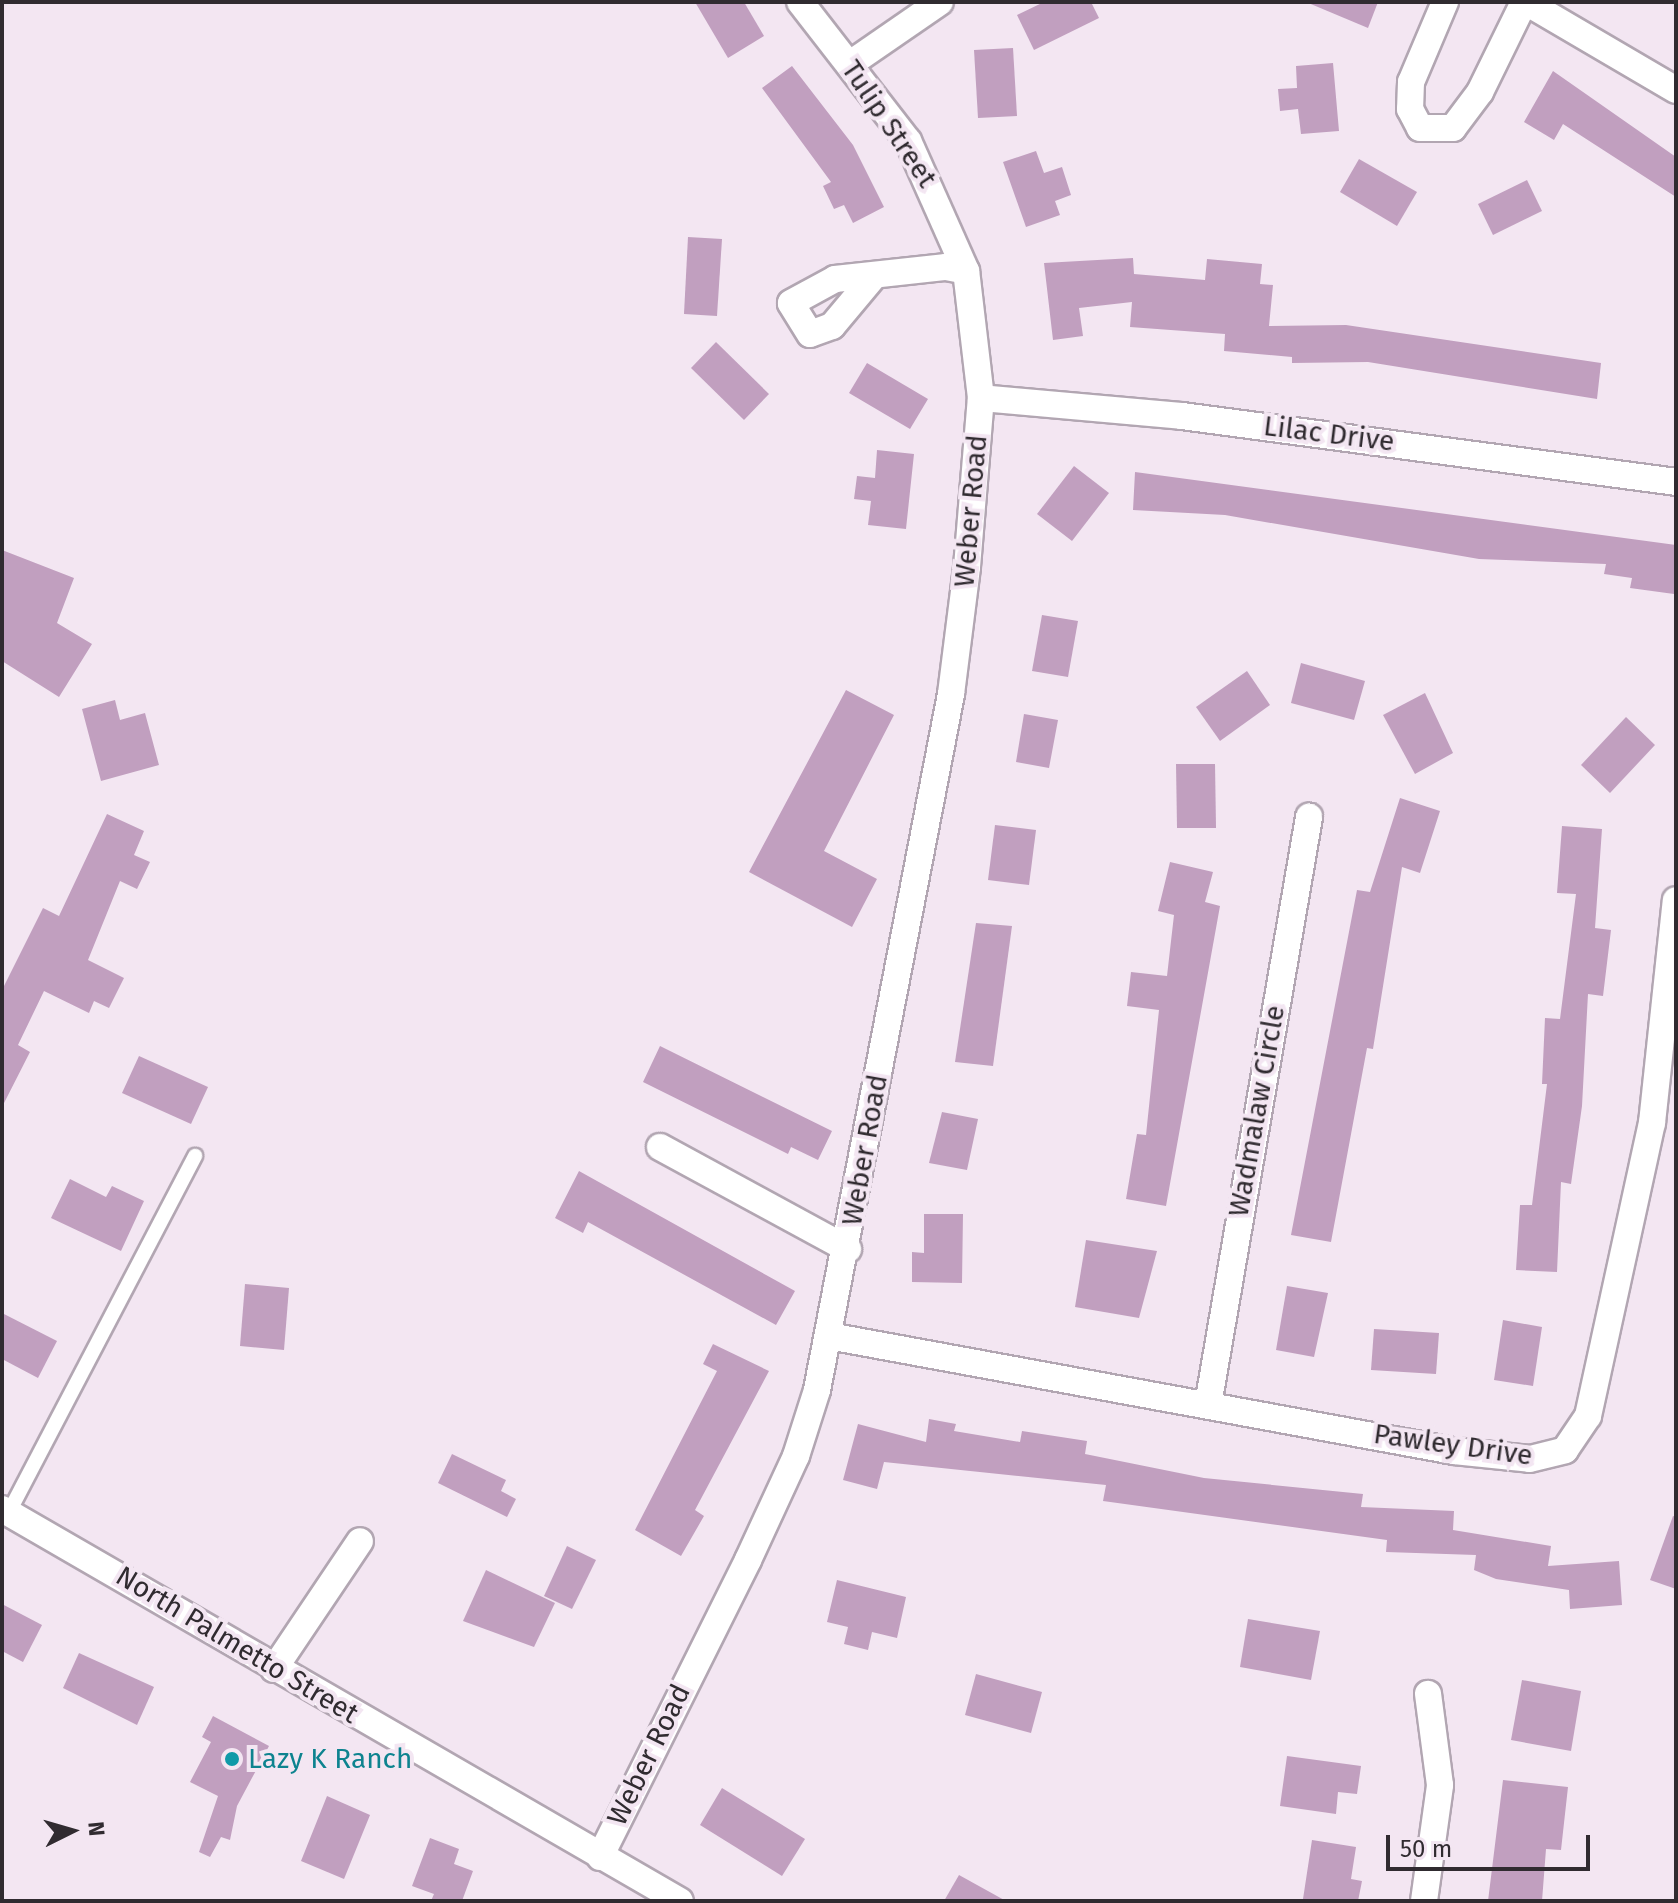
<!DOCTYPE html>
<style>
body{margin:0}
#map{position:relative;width:1678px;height:1903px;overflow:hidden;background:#f3e6f2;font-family:"Fira Sans",sans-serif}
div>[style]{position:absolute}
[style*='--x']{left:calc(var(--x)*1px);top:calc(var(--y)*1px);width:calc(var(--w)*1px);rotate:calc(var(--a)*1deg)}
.building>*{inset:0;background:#c19fbf}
.roads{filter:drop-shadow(2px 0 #b2a6b2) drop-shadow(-2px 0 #b2a6b2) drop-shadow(0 2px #b2a6b2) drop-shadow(0 -2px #b2a6b2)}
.lane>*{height:14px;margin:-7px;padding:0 7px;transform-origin:7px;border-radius:7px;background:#fff}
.street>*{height:26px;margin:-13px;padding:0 13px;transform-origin:13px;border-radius:13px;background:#fff}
.dots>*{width:22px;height:22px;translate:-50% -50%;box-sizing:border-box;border:4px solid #f3e6f2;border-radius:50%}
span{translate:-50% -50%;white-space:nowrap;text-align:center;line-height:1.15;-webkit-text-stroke:8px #f3e6f2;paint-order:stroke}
.street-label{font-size:28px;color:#302b30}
.culture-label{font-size:28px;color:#0d838f}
.left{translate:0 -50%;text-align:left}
.frame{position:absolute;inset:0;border:4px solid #302b30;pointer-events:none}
.north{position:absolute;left:32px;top:1791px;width:80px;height:80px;-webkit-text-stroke:6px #f3e6f2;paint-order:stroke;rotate:85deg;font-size:22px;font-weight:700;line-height:32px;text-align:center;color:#302b30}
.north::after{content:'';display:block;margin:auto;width:28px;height:36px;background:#302b30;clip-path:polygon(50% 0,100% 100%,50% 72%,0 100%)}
.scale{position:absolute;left:1386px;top:1835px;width:204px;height:36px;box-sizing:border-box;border:4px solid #302b30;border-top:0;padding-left:10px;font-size:24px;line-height:28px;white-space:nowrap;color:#302b30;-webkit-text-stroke:6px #f3e6f2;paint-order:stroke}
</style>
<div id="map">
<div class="building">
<div style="clip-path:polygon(695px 2px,744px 2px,764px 36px,728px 58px)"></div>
<div style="clip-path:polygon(1044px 2px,1091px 2px,1099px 18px,1034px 50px,1017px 15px)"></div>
<div style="clip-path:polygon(1306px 2px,1378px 2px,1368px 28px)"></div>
<div style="clip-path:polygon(1013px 48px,1017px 116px,978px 118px,974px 50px)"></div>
<div style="clip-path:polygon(1333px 63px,1339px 131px,1301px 134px,1298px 109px,1280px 111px,1278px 89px,1297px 88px,1296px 66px)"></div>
<div style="clip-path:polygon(792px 66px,853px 145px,884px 207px,853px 223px,844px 205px,834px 209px,823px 186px,831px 182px,762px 88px)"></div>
<div style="clip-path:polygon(1553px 71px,1676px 157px,1676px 197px,1563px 124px,1554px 140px,1524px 122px)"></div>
<div style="clip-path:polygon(1036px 151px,1044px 173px,1062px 167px,1071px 195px,1055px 201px,1060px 215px,1026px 227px,1003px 162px)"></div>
<div style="clip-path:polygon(1359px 159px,1417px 192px,1397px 226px,1340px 192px)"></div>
<div style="clip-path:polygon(1527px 180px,1542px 211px,1493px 235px,1478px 204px)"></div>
<div style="clip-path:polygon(688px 237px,722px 239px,717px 316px,684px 314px)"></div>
<div style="clip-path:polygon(1133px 258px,1134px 274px,1205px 280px,1207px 259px,1262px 264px,1260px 284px,1273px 285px,1269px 326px,1346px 325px,1601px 363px,1597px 399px,1368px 362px,1292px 363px,1292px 357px,1224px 351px,1225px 334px,1130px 327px,1132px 302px,1079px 308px,1083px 336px,1053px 340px,1044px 263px)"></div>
<div style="clip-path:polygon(716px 342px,769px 394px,744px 420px,691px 368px)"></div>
<div style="clip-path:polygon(867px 363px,928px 399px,910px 429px,849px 393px)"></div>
<div style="clip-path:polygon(877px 450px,914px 454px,906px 529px,868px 525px,871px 501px,854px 499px,857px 476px,875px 478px)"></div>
<div style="clip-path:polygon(1074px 466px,1109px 493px,1072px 541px,1037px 514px)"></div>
<div style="clip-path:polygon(1135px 472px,1676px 545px,1674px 594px,1630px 588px,1632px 578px,1604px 574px,1606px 564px,1479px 559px,1225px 515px,1133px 510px)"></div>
<div style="clip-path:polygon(2px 550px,74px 578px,57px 623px,92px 644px,59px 697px,2px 661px)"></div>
<div style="clip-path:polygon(1042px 615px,1078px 621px,1068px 677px,1032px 671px)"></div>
<div style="clip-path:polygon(1301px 663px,1365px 681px,1354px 720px,1291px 703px)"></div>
<div style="clip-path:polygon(1247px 671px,1270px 705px,1220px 741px,1196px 707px)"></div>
<div style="clip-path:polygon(846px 690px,894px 715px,824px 851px,877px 879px,852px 927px,749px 872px)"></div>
<div style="clip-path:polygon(1425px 693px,1453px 753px,1415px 774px,1383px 715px)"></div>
<div style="clip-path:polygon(115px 700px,120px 720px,145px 713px,159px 765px,101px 781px,82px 709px)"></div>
<div style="clip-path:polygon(1024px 714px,1058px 720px,1049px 768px,1016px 762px)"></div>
<div style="clip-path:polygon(1626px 717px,1655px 745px,1610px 793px,1581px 765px)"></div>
<div style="clip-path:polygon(1176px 764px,1215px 764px,1216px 828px,1177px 828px)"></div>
<div style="clip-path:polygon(1400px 798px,1440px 811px,1420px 873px,1402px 867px,1373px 1049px,1367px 1048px,1331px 1242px,1291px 1235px,1357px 890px,1370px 892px)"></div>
<div style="clip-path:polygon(107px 814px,144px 831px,134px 855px,150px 862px,137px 889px,120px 881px,88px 960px,124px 978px,109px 1008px,94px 1001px,89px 1013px,44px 991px,18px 1045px,30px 1052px,2px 1107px,2px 990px,43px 908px,59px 916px)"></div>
<div style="clip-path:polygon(995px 825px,1036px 830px,1029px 885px,988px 880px)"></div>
<div style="clip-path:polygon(1562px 826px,1602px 829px,1595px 928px,1611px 930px,1603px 996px,1588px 994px,1582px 1106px,1571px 1184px,1561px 1182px,1557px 1272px,1516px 1270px,1520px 1205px,1532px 1205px,1547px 1084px,1542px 1084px,1545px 1018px,1560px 1019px,1576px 894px,1557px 893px)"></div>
<div style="clip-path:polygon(1170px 862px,1213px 872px,1205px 902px,1220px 906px,1166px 1206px,1126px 1199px,1137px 1134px,1146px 1135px,1159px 1010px,1127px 1006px,1131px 972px,1167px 976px,1174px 915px,1158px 911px)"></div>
<div style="clip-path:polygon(976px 923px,1012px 926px,993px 1066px,955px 1062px)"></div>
<div style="clip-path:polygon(660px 1046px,832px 1131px,818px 1160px,791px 1147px,788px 1154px,643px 1082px)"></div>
<div style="clip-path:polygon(139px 1056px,208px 1087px,191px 1124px,122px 1093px)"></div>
<div style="clip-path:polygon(942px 1112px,978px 1119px,967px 1170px,929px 1163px)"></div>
<div style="clip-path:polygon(579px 1171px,795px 1291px,776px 1325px,588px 1222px,583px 1233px,555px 1218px)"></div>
<div style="clip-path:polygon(70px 1179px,106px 1197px,112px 1186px,144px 1201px,121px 1251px,51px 1218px)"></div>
<div style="clip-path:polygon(924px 1214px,963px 1214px,962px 1283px,912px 1282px,912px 1252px,924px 1253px)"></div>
<div style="clip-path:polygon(1086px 1240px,1157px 1251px,1139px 1318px,1075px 1307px)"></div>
<div style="clip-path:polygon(245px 1284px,289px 1288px,284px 1350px,240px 1346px)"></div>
<div style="clip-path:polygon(1287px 1286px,1328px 1293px,1314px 1357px,1276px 1350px)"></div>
<div style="clip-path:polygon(2px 1313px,57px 1341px,38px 1378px,2px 1359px)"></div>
<div style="clip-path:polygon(1503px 1320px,1542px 1327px,1533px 1386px,1494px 1380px)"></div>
<div style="clip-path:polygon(1374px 1329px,1439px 1333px,1436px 1374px,1371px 1370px)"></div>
<div style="clip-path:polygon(713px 1344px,769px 1371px,695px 1510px,704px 1516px,681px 1556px,635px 1530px,717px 1371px,703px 1364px)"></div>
<div style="clip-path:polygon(929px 1419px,956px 1424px,954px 1431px,1020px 1442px,1022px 1431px,1087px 1441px,1085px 1454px,1204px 1478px,1363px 1494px,1361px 1507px,1454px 1511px,1453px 1530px,1551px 1546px,1548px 1566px,1619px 1561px,1622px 1605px,1570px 1609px,1569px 1590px,1496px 1579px,1474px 1570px,1476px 1555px,1386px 1552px,1387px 1540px,1103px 1501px,1106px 1485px,884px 1462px,877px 1489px,843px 1480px,858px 1424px,926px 1442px)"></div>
<div style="clip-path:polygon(452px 1454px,506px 1480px,501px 1491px,516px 1499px,507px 1517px,438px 1483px)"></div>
<div style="clip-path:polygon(1673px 1516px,1676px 1517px,1676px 1589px,1650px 1580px)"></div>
<div style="clip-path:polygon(567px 1546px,596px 1560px,572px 1609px,544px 1596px)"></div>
<div style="clip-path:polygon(486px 1570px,555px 1603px,534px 1647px,463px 1621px)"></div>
<div style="clip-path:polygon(837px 1580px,906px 1597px,897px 1638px,872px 1632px,868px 1650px,844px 1644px,848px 1627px,827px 1622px)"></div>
<div style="clip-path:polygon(2px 1604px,42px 1625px,23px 1662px,2px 1651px)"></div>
<div style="clip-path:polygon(1248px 1619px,1320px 1631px,1311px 1680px,1240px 1667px)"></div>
<div style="clip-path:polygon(79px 1653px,154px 1687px,137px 1725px,63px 1688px)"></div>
<div style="clip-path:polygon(976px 1674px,1042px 1692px,1031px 1733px,965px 1715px)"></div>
<div style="clip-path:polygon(1522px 1680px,1581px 1691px,1571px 1751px,1511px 1740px)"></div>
<div style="clip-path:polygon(213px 1716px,269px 1746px,237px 1806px,230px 1840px,221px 1837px,210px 1857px,199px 1852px,218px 1796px,190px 1782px,211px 1742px,202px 1737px)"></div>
<div style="clip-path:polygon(1287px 1756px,1361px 1766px,1357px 1794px,1338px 1792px,1336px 1814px,1280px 1806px)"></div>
<div style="clip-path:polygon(1503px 1780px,1568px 1787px,1561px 1850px,1546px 1849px,1542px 1901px,1488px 1901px)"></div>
<div style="clip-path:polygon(722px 1788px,805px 1839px,782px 1876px,700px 1825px)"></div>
<div style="clip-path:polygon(327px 1796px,370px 1815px,344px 1879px,301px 1861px)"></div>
<div style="clip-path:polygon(430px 1838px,459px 1849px,454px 1864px,473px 1871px,462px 1901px,431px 1901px,434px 1894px,412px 1886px)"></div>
<div style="clip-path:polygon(1312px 1840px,1356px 1847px,1351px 1879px,1362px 1881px,1358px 1901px,1303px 1899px)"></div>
<div style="clip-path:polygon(959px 1875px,1006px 1901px,944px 1901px)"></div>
</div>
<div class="roads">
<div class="lane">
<div style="--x:9;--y:1512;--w:402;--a:-62.4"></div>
</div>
<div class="street">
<div style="--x:1445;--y:2;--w:87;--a:113"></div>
<div style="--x:1411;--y:82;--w:27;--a:92"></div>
<div style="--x:1410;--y:109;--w:21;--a:62"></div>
<div style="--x:1420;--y:128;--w:33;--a:0"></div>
<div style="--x:1453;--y:128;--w:45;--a:-53.1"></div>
<div style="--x:1480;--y:92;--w:100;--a:-63.9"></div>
<div style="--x:1526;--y:2;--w:174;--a:30.4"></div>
<div style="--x:850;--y:64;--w:109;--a:-34.6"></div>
<div style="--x:874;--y:276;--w:65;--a:130"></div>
<div style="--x:832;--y:326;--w:23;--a:160"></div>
<div style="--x:810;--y:334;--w:36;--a:-122"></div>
<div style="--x:791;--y:303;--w:50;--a:-28.6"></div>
<div style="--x:835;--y:279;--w:112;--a:-6.2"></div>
<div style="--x:946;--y:267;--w:20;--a:11"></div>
<div style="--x:981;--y:398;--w:202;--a:5.1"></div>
<div style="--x:1182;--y:416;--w:498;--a:7.6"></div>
<div style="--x:660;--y:1147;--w:214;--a:28.5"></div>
<div style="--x:829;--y:1336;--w:635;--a:10.43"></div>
<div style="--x:1454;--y:1451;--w:76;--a:6"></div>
<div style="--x:1530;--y:1459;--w:36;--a:-14"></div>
<div style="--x:1565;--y:1450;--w:41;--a:-55.9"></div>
<div style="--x:1588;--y:1416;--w:300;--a:-77.7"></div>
<div style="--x:1652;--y:1123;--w:224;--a:-83.9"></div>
<div style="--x:1208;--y:1405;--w:597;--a:-80.25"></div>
<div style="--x:2;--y:1509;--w:783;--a:30.04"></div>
<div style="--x:274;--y:1669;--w:154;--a:-56.1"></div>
<div style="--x:600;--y:1857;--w:332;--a:-63.5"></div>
<div style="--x:748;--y:1560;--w:115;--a:-65.2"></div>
<div style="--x:796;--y:1456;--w:69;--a:-72.3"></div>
<div style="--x:817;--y:1390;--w:709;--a:-79.1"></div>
<div style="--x:951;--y:694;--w:128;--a:-82.8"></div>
<div style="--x:967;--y:567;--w:170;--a:-85.3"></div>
<div style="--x:981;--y:398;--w:128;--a:-96.7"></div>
<div style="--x:966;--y:271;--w:142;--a:-114"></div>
<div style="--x:908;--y:141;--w:176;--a:-127.8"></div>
<div style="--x:1424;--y:1901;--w:117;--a:-82.1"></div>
<div style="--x:1440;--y:1785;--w:92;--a:-97.5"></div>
</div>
</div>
<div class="dots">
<div style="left:232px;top:1759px;background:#0f9aa8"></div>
</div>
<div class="street-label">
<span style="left:889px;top:124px;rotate:56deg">Tulip Street</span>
<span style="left:1329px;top:434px;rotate:7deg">Lilac Drive</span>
<span style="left:971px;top:511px;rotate:-85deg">Weber Road</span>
<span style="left:1257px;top:1111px;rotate:-80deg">Wadmalaw Circle</span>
<span style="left:865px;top:1150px;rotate:-80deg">Weber Road</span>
<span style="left:1453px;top:1445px;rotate:8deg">Pawley Drive</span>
<span style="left:237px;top:1645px;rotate:31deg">North Palmetto Street</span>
<span style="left:649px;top:1755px;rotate:-64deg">Weber Road</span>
</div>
<div class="culture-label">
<span class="left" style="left:248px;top:1759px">Lazy K Ranch</span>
</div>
<div class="frame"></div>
<div class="north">N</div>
<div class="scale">50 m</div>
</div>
